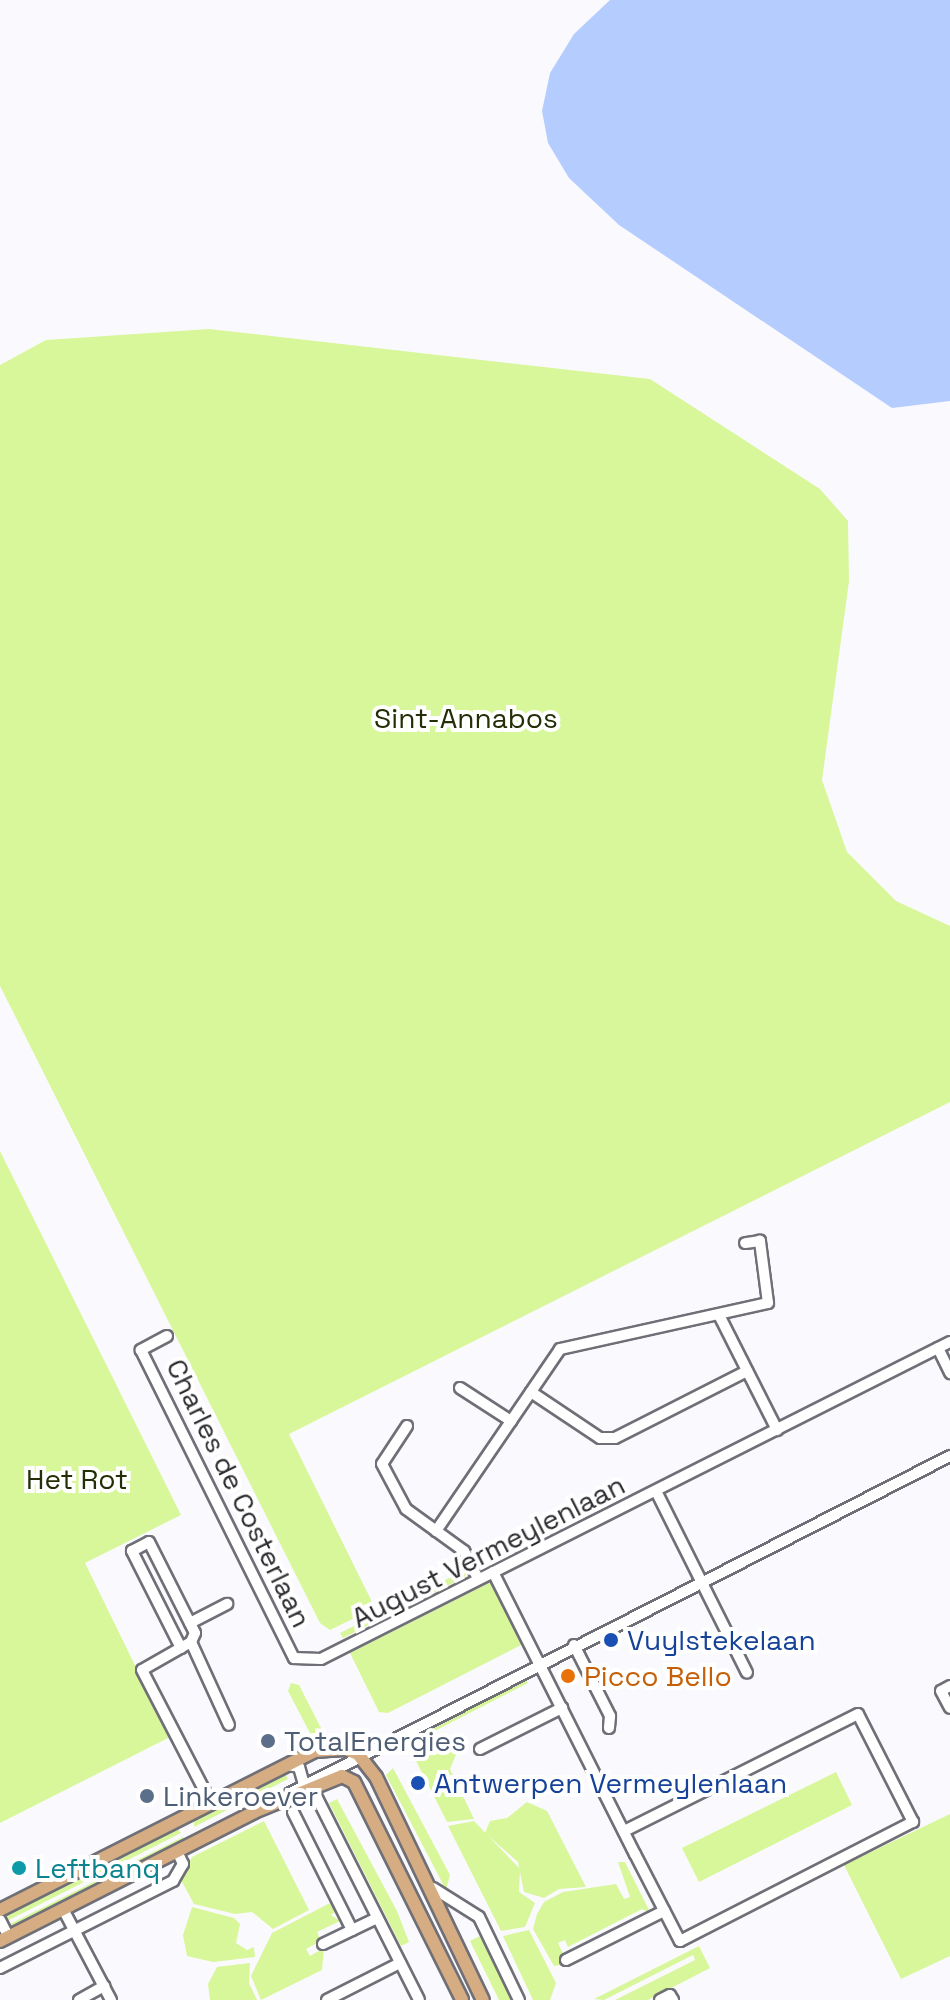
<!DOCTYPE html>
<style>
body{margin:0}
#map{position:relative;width:950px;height:2000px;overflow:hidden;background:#fafafe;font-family:"Space Grotesk",sans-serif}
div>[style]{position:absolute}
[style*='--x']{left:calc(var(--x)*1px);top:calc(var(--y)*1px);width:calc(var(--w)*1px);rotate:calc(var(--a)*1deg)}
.green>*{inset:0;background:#d8f69a}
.water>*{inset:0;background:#b5ccfe}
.roads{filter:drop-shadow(2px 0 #6f6f77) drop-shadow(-2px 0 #6f6f77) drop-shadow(0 2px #6f6f77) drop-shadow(0 -2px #6f6f77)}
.minor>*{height:10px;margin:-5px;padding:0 5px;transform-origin:5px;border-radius:5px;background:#fff}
.major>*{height:12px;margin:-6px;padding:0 6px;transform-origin:6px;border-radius:6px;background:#d6ac82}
.dots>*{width:22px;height:22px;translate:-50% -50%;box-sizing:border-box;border:4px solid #fff;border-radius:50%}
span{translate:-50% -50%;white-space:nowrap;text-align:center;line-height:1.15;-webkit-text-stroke:8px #fff;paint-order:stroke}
.park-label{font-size:28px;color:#242f08}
.street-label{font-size:28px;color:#2d2d31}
.transit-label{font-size:28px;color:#164399}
.left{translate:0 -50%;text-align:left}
.food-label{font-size:28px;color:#c56008}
.service-label{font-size:28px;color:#4e5e75}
.culture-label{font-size:28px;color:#0d838f}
</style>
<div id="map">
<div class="green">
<div style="clip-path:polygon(209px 329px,650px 379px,820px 489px,848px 521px,849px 581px,822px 780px,847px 852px,896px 901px,950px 926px,950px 1102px,289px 1434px,375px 1608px,330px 1630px,320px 1623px,0 986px,0 365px,46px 340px)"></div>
<div style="clip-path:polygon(0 1151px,181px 1515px,85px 1563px,170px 1737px,0 1823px)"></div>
<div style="clip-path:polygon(467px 1569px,465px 1577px,343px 1638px,340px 1633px)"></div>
<div style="clip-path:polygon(491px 1582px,523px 1644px,388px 1713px,379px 1712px,350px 1653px)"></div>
<div style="clip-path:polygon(526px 1680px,528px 1683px,415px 1741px,411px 1735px)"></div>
<div style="clip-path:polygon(291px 1683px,299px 1685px,322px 1730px,311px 1735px,288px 1691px)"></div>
<div style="clip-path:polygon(440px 1736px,458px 1750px,450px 1769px,474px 1819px,447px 1822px,411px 1751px)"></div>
<div style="clip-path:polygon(393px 1768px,450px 1875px,446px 1890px,386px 1775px)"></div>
<div style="clip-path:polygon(836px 1772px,852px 1805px,699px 1882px,682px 1848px)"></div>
<div style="clip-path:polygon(284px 1773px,288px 1779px,194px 1827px,194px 1819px)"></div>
<div style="clip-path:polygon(337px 1799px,397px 1911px,409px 1942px,401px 1946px,329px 1803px)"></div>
<div style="clip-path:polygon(527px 1802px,547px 1811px,586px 1887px,559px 1889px,544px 1898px,524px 1892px,518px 1862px,485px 1833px,490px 1821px,507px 1818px)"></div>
<div style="clip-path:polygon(950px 1814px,950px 1956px,901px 1979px,844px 1865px)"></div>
<div style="clip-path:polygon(264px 1821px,309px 1910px,273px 1929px,252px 1912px,235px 1914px,194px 1904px,181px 1880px,192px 1857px)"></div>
<div style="clip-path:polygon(474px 1821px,520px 1869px,519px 1892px,535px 1903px,525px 1927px,501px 1931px,448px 1826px)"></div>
<div style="clip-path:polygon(176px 1827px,181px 1833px,7px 1921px,7px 1913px)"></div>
<div style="clip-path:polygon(183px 1837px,185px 1841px,15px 1928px,8px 1925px)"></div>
<div style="clip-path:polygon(618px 1862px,625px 1862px,651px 1914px,642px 1909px,568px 1947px,565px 1940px,558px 1943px,568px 1964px,554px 1966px,533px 1929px,537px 1914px,544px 1902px,563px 1892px,616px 1884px,624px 1899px,630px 1897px)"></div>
<div style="clip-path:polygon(330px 1903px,335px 1912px,331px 1915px,340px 1921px,317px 1932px,321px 1941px,306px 1949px,310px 1956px,324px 1948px,322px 1970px,261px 2000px,251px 1976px,272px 1933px)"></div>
<div style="clip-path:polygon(192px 1907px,234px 1918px,240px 1924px,236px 1943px,247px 1950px,254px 1947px,255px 1957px,213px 1962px,187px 1956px,183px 1935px)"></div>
<div style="clip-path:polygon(529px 1930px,556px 1983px,550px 2000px,533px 2000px,503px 1936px)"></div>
<div style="clip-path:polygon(480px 1936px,509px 1993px,511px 2000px,499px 2000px,470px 1941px)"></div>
<div style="clip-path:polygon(699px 1946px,710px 1968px,648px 2000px,615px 2000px,695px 1960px,693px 1955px,604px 2000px,594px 1999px)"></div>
<div style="clip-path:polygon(250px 1963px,249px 1983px,257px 2000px,210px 2000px,208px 1984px,217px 1967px)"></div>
</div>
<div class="water">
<div style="clip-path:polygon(610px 0,950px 0,950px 401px,892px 408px,619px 225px,569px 178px,548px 143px,542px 111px,550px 73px,574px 34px)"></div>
</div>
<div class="roads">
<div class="minor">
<div style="--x:719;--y:1315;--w:129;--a:63.2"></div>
<div style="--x:167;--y:1336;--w:30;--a:152"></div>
<div style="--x:141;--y:1350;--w:344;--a:63.6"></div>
<div style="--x:294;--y:1658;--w:27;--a:2"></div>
<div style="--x:321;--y:1659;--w:704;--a:-26.75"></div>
<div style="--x:938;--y:1348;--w:28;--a:64"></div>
<div style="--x:460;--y:1388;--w:61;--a:32.9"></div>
<div style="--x:531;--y:1392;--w:83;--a:33.7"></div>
<div style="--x:600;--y:1438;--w:15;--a:0"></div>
<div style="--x:615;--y:1438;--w:148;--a:-26.9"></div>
<div style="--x:407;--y:1426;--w:45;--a:123.3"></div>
<div style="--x:382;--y:1464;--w:51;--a:61.9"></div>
<div style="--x:406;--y:1509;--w:72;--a:35.9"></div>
<div style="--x:464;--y:1551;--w:31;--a:63"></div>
<div style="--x:656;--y:1491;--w:203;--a:63.4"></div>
<div style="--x:436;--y:1531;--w:220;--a:-55.7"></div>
<div style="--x:560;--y:1349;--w:213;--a:-12.5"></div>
<div style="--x:768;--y:1303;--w:63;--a:-97.4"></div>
<div style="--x:760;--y:1241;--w:15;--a:172"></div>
<div style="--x:493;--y:1572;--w:316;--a:63.3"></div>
<div style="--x:635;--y:1854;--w:98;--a:62.7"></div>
<div style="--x:680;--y:1941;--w:262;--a:-27.1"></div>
<div style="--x:913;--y:1822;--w:121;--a:-117"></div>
<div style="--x:858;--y:1714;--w:262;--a:153.4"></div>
<div style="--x:190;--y:1623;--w:42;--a:-27.2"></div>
<div style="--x:191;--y:1642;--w:91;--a:65.4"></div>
<div style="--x:574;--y:1645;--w:80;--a:63.1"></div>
<div style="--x:610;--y:1716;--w:12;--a:95"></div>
<div style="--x:181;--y:1648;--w:109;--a:-116.8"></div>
<div style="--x:132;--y:1551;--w:19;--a:-28"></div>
<div style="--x:149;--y:1542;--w:102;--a:63.2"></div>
<div style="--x:195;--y:1633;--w:10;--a:114"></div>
<div style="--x:191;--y:1642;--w:56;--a:150.3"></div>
<div style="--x:142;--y:1670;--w:150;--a:62.6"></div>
<div style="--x:950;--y:1686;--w:10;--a:151"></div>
<div style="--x:941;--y:1691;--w:19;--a:62"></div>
<div style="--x:480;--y:1749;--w:92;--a:-26.6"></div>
<div style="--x:287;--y:1765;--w:12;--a:9"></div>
<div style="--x:299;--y:1767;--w:18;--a:74"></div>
<div style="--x:312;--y:1788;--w:237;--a:63.2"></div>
<div style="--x:290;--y:1793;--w:741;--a:-27.05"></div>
<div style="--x:293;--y:1812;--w:132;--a:63.4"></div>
<div style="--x:433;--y:1888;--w:54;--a:32.2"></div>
<div style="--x:479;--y:1917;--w:92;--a:64.3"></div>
<div style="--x:63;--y:1909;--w:103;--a:62.2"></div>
<div style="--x:0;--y:1920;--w:18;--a:63"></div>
<div style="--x:323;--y:1944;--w:60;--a:-25.7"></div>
<div style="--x:566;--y:1960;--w:110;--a:-26.6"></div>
<div style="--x:0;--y:1968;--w:194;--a:-26.7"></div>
<div style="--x:173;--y:1881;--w:20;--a:-60"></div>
<div style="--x:183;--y:1864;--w:14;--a:-115"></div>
<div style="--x:79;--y:2000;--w:29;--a:-29"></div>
<div style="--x:327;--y:2000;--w:82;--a:-26.9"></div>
<div style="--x:660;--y:2000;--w:11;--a:-27"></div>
<div style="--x:670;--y:1995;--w:6;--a:59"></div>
</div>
<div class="major">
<div style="--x:0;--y:1910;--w:353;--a:-26.8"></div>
<div style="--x:315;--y:1751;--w:30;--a:-4"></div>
<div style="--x:345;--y:1749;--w:14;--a:21"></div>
<div style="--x:358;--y:1754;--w:29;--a:52"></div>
<div style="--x:376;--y:1777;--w:247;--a:64.4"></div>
<div style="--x:0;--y:1941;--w:285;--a:-26.9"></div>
<div style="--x:254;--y:1812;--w:95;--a:-22.2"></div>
<div style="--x:342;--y:1776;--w:13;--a:27"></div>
<div style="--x:354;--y:1782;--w:243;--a:63.6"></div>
</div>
</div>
<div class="dots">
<div style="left:611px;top:1640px;background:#1a4fb4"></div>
<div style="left:568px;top:1676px;background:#e8710a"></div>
<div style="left:268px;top:1741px;background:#5c6f8a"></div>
<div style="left:418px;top:1783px;background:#1a4fb4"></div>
<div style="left:147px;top:1796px;background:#5c6f8a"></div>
<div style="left:19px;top:1868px;background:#0f9aa8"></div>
</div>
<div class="park-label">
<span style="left:466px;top:718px">Sint-Annabos</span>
<span style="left:77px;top:1479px">Het Rot</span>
</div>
<div class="street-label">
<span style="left:239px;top:1493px;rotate:64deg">Charles de Costerlaan</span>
<span style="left:488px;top:1551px;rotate:-27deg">August Vermeylenlaan</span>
</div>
<div class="transit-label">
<span class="left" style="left:627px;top:1640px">Vuylstekelaan</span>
<span class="left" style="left:434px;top:1783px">Antwerpen Vermeylenlaan</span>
</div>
<div class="food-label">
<span class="left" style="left:584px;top:1676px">Picco Bello</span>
</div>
<div class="service-label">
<span class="left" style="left:284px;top:1741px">TotalEnergies</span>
<span class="left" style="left:163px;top:1796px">Linkeroever</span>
</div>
<div class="culture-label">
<span class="left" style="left:35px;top:1868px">Leftbanq</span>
</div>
</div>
